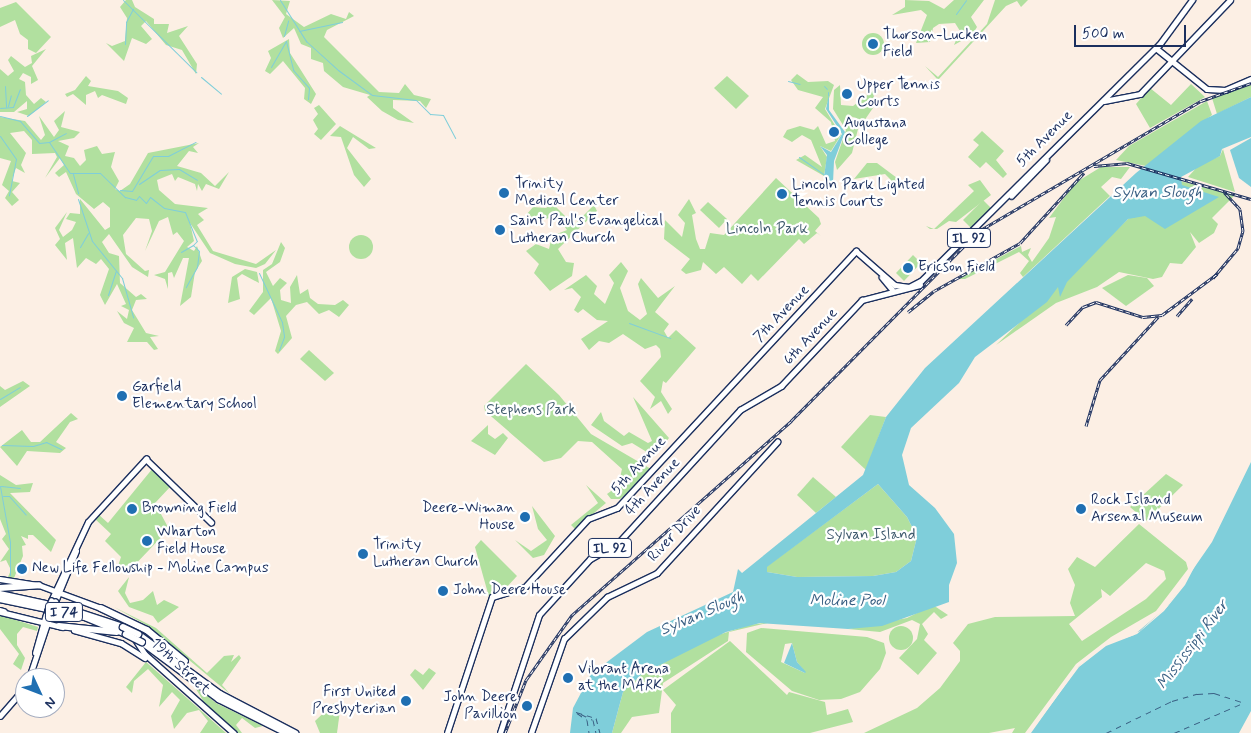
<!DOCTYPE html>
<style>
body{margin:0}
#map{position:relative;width:1251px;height:733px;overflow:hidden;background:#fcefe4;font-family:Mynerve,sans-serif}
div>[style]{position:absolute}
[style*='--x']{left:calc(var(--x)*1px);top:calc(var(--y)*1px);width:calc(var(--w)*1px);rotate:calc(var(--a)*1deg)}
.green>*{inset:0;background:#b1e09f}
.round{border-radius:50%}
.water>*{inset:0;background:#7fceda}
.pier>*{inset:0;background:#fcefe4}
.stream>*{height:1px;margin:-0.5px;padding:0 0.5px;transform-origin:0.5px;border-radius:0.5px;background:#7fceda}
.ferry>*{height:1px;margin-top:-0.5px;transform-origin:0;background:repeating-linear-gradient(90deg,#395f83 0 6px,transparent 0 11px)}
.roads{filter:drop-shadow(1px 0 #1b2f5e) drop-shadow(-1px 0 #1b2f5e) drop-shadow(0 1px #1b2f5e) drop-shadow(0 -1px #1b2f5e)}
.major>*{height:4.5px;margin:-2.25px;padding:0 2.25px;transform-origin:2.25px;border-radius:2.25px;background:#fff}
.highway>*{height:5.5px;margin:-2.75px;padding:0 2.75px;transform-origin:2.75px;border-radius:2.75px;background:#fff}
.rail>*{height:3px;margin-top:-1.5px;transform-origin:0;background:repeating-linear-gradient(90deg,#fff 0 4px,#1b2f5e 0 8px);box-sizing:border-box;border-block:1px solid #1b2f5e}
.bridges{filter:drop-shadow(1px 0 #1b2f5e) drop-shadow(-1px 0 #1b2f5e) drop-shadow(0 1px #1b2f5e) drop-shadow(0 -1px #1b2f5e)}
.major-bridge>*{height:4.5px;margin:-2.25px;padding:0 2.25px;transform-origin:2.25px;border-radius:2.25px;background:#fff}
.highway-bridge>*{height:5.5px;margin:-2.75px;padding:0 2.75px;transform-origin:2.75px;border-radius:2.75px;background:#fff}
.dots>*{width:14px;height:14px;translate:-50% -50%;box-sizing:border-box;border:2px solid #fff;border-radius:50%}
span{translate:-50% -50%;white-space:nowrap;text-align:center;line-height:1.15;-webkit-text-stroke:4.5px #fff;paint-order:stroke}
.shield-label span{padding:1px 4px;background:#fff;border:1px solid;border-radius:4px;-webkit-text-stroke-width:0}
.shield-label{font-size:14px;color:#1b2f5e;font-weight:700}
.poi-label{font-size:15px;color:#1b2f5e}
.left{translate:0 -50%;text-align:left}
.right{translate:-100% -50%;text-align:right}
.street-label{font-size:15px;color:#1b2f5e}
.park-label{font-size:15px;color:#405b6e}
.water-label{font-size:16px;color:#395f83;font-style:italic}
.north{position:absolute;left:15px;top:668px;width:50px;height:50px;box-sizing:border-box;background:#fff;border:1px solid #a4acbf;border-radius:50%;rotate:133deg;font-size:14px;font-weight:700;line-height:20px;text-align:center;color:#1b2f5e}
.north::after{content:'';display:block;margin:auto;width:18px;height:22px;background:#1f6fb2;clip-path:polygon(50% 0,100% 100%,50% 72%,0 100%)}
.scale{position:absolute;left:1074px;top:25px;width:112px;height:22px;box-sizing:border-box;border:2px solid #1b2f5e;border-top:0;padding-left:6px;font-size:15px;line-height:18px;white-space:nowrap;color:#1b2f5e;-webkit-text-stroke:4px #fff;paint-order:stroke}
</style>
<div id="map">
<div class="green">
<div style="clip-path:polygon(126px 0,132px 0,135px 7px,154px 19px,154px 24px,169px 24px,167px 33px,188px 26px,179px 36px,197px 64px,196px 74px,182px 50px,166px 45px,146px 21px,141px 26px,152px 39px,146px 44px,132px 38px,124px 61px,106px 43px,112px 46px,125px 41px,127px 18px,120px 7px)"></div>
<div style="clip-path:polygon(272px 0,290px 1px,286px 14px,304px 27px,331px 14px,346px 19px,349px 12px,354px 16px,327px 30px,324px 37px,379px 92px,399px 93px,405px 84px,414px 95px,431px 99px,426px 108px,420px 101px,393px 100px,393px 108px,414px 123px,398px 120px,382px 111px,367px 97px,370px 95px,343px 87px,324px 71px,323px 63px,311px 59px,311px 48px,301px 44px,294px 28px,283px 38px,279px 28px,285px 17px)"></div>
<div style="clip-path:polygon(905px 0,929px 1px,944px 9px,954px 0,984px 0,971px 17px,977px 27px,972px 35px,954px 45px,960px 31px,955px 23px,939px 24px,933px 28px,930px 42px,916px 43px,927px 15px,921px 10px,892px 15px,905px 7px)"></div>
<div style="clip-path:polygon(995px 0,1028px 0,1021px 7px,1017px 1px,1006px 6px,938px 80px,925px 66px,938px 77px,987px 24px)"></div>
<div style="clip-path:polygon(16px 2px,51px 37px,36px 53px,28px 49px,28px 40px,20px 34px,15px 20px,0 27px,0 8px)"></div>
<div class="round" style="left:862px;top:33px;width:22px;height:22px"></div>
<div style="clip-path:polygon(289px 39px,290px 53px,316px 94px,311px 104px,304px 99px,305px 88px,283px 61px,270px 74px,265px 71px,271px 58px,268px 51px)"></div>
<div style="clip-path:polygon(46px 49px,32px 66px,38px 80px,31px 84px,31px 77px,23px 73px,19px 79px,25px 82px,26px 95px,34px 104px,41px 98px,46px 102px,29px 116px,17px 112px,27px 109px,27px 101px,14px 112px,0 112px,0 69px,8px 76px,14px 71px,8px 60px,11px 56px,25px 67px,32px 63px,31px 56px)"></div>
<div style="clip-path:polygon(797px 74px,808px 82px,828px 81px,834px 85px,825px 109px,841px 135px,831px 151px,820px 146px,827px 157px,824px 176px,796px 160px,805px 155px,822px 167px,811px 140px,802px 135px,792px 142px,783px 137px,787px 130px,800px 126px,814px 130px,818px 126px,826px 144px,835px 141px,831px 122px,815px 108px,823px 97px,798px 90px,791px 80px)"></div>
<div style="clip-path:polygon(86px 76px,91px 81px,88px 86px,118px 91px,128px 98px,126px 104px,102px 95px,98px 98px,95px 91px,86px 95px,86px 105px,73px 94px,67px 97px,65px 94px,75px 90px)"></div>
<div style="clip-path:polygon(727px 76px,749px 96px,736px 109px,714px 88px)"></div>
<div style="clip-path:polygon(1191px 84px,1205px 97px,1150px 128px,1136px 104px,1150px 88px,1171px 105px)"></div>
<div style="clip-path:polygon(840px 85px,841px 105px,853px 106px,873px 91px,875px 105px,864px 121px,850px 116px,845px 119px,858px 129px,852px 153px,837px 170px,835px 162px,846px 130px,833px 109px,834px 90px)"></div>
<div style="clip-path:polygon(1251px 85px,1251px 97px,1217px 114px,1212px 98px)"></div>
<div style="clip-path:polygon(1207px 101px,1212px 115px,1146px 166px,1116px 160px,1129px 146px)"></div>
<div style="clip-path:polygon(319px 105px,336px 124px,321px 140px,314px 134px,318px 129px,313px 120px,318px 114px,314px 108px)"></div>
<div style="clip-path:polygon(65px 111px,61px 127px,80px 132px,74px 138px,58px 141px,69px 146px,65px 156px,74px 158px,80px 166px,86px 160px,84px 150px,97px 146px,102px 154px,115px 152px,111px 167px,119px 181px,115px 189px,120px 191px,130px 184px,148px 153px,199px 143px,193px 147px,198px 153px,189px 151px,177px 166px,201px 173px,215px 186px,229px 172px,219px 189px,206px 184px,202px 191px,198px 184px,197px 191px,195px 184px,178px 177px,175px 181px,172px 174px,157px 180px,159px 190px,175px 204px,208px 208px,198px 214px,204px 220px,197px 225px,213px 251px,256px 264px,276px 250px,265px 264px,256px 268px,235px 264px,210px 253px,190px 223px,194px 241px,187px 247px,194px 251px,197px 246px,202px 261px,195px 272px,191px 297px,180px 306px,189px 258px,183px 258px,174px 278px,172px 272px,168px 273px,168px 289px,165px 279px,154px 275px,165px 272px,184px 241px,177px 232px,173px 235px,168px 217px,159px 221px,145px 251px,152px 231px,149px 219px,136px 218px,123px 235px,126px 254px,145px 271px,149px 270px,148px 277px,132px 267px,109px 234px,102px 242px,109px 253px,119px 256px,120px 283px,136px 297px,141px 294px,147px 299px,136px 300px,132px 310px,146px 333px,159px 336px,150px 337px,158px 349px,154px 350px,147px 342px,127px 342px,134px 328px,124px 323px,117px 311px,127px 319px,129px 310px,121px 306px,126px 304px,117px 284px,105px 305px,100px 295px,109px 269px,101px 259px,96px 264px,86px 258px,77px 268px,73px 238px,65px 243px,67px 260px,55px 245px,60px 239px,55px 228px,67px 212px,59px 230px,63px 237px,72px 230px,76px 222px,66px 219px,70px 213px,80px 214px,80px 199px,105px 230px,110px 227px,110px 208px,103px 202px,94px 209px,76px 194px,66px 172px,59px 177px,55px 173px,64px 165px,60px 158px,45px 178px,57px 157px,55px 153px,32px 154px,32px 140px,24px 131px,10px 133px,26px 153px,21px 165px,25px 173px,16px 168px,13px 176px,12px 181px,20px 183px,12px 192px,19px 200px,12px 206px,5px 198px,9px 191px,2px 185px,11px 161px,0 158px,0 117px,25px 121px,41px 140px,45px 135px,39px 116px,54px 137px,59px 130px,54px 121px)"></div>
<div style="clip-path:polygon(340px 126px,376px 148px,369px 149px,353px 137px,347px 148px,371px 179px,364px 187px,354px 175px,341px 137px,330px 136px)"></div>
<div style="clip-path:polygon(982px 131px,1004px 151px,996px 160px,1007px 174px,1003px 178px,986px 162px,980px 168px,968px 157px,979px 145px,973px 140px)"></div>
<div style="clip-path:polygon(1223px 149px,1235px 192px,1188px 177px,1199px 165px,1220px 156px)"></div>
<div style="clip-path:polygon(867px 163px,877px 163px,905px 184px,900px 189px,885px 174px,854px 179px)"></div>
<div style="clip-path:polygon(1101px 167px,1130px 167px,1121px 179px,1112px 177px,1101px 187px,1110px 196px,1023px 277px,1020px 273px,1029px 261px,1019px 252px,965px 279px,958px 279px,1021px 246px,1022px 252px,1031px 248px,1028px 255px,1032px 262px,1049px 238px,1056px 217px,1049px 218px,1075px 183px)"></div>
<div style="clip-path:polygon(776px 178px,819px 218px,821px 224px,815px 231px,821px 236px,817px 233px,804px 244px,799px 239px,758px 281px,751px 274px,742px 284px,724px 267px,716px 274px,703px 262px,701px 270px,686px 274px,681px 270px,690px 259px,664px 239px,665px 220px,682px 237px,685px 223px,678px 215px,689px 199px,696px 213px,692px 215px,696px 239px,700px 249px,705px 249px,710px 233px,724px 235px)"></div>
<div style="clip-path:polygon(980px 180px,991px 195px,956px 222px,949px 221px,937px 229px,930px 229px,926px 226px,934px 229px,974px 191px,968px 185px)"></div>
<div style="clip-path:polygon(1180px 181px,1235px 195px,1212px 218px,1218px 224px,1214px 233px,1199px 243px,1190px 232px,1196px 247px,1182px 264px,1170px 263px,1162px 277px,1153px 279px,1119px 272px,1097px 287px,1056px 303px,996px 345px,1128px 219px,1182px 185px)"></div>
<div style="clip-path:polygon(983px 200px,991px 208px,971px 228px,963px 220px)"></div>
<div style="clip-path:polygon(708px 202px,727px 219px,719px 228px,700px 210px)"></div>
<div style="clip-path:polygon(552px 203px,574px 225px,594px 205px,597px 211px,558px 249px,566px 262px,574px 263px,572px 276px,550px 291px,534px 273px,539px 264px,526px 251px,536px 244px,549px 249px,552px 236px,567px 230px,558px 217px,536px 220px,527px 214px,533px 207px,546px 208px)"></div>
<div class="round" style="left:349px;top:235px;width:24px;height:24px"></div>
<div style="clip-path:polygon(281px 242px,285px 248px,280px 262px,266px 272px,273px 286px,280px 278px,287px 283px,280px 290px,281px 300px,291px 303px,290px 287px,297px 275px,300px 294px,308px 289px,310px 298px,318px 304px,335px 305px,343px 300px,349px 305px,339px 317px,329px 310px,319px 314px,307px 302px,296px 305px,286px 316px,292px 338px,278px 354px,275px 351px,281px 331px,271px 298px,254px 315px,249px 311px,263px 292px,263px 270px,272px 264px)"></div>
<div style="clip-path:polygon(913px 255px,921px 263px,904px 281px,896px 273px)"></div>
<div style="clip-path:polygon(621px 262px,628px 271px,620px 288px,628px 311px,640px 320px,647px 314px,638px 284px,641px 278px,658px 298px,675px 286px,655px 312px,669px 324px,664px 331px,668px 338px,676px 330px,696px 348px,666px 383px,663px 381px,661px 392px,672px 409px,668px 414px,661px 401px,650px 409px,655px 397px,640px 381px,661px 357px,660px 349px,656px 345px,645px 349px,623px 334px,609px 343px,599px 341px,589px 350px,581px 339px,608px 321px,597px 320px,583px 309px,578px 313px,574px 310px,581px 297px,572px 288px,564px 290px,586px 275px,597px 286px,594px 294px,605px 304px,614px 283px,609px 275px)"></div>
<div style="clip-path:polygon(245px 269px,257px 272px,259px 283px,242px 274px,237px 278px,240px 299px,228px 303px,232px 277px)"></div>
<div style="clip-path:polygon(1128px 275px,1147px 278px,1154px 286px,1126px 306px,1102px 288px)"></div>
<div style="clip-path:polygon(309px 350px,334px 373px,325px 381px,300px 359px)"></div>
<div style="clip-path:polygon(526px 364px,559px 395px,591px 434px,651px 469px,642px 481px,620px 499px,611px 499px,607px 494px,618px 486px,622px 469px,592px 442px,578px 441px,561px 458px,544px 462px,485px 411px,484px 406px)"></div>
<div style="clip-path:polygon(23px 381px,30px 386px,0 407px,0 386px,5px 390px)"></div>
<div style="clip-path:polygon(633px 397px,669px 438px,657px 453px,650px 454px,632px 443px,622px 446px,591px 425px,601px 412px,604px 421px,624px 436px,629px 432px,648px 443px,652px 441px)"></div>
<div style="clip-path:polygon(71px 413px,78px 419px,70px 422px,56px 442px,66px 448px,60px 453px,27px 451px,17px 466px,0 447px,22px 430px,31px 442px,40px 442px)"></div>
<div style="clip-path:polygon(870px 415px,886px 417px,866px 470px,841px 447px)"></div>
<div style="clip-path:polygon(488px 425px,488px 434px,495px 439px,503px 433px,508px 438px,495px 455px,471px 441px)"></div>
<div style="clip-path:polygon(153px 468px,171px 486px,155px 503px,169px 529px,129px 571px,118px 566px,121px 557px,105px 541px,111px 534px,94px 518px,98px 514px,108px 523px)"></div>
<div style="clip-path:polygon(1166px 474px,1183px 485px,1146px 521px,1130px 507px)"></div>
<div style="clip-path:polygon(0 475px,16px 485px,33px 483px,30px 492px,10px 493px,56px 540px,51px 552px,33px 535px,28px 535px,28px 539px,21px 536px,26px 545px,22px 546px,23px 556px,14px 578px,8px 577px,11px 570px,6px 560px,0 562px,9px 549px,2px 539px,6px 534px,0 519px)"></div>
<div style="clip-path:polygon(813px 477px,836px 497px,816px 513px,797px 495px)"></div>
<div style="clip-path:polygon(878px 484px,907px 517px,917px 537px,911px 561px,896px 572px,873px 576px,797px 577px,767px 572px,766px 567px)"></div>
<div style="clip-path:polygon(586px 485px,606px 503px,575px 529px,571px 525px,598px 503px)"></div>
<div style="clip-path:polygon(532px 506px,555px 536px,544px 555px,533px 558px,515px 540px,531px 551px,547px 540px,538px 529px)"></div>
<div style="clip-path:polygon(evenodd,1139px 524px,1186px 562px,1188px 569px,1156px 611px,1111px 637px,1076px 664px,1025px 733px,1012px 733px,1015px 728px,989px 733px,864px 733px,917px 708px,940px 688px,960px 661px,960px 651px,953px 643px,968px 624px,995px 617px,1075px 616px,1070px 603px,1075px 585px,1068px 569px,1077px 557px,1095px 567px,1139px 524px,1146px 563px,1164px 571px,1166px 579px,1146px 599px,1082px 641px,1069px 624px,1102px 597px,1101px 589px,1110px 596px,1146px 563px)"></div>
<div style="clip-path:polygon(481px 540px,517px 576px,505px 589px,489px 597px,475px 547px)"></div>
<div style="clip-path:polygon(129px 577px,125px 593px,130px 603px,143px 600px,153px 591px,157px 605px,164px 600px,179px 607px,158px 623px,153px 616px,129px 607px,118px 591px)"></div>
<div style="clip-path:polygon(933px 605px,948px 615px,941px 619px,934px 612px,922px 624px,928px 634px,924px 640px,937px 653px,918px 675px,899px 658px,917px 639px,920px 624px,912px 620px,880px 632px,848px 629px,907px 618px)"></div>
<div style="clip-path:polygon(114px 607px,156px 628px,207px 673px,224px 656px,234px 655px,231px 662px,239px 655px,241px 658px,222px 685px,230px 694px,148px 626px)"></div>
<div style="clip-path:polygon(0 615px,38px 627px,37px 631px,23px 627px,17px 634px,17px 645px,25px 658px,21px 670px,13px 664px,19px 654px,0 629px)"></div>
<div style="clip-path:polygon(772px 622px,729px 632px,728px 641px,663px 683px,659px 713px,632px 717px,621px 733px,612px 733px,623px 692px,642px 674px,709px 638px,749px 625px)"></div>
<div class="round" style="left:889px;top:626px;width:24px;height:24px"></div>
<div style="clip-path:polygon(evenodd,761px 628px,867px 637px,884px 643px,886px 653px,880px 669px,860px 692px,841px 699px,819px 700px,792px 691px,746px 652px,747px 633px,761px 628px,792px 643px,797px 662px,802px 668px,805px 673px,781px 662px,785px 644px,792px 643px)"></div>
<div style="clip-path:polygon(730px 641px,787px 695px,789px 692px,825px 702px,827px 715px,848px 709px,853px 722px,810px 733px,671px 733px,671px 713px,676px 705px,663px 690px)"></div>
<div style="clip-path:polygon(146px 662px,196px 706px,226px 733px,200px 733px,208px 721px,199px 710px,187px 713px,174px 729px,171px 716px,180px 700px,172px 692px,159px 707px,163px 685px,148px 669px,134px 681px,132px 693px,126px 687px)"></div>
<div style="clip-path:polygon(429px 668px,436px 673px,423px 690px,410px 675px,415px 669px,423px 675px)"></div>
<div style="clip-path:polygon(193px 684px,216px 703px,263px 726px,255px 728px,242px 718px,236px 725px,242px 733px,237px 733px,205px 704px)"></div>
<div style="clip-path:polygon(334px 703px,341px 703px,337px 733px,320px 733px,315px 721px)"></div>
</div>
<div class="water">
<div style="clip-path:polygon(829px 94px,829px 110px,845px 132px,834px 161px,833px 183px,824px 177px,827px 155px,820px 146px,831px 152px,842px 134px,826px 109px)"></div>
<div style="clip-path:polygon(evenodd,1251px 97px,1251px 137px,1222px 149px,1220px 156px,1181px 177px,1182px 185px,1219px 197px,1165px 229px,1145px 216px,1128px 219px,1067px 282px,1060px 297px,1058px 287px,1047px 302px,975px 357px,959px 383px,911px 428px,902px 455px,909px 485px,935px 508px,954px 534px,957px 563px,949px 585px,949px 602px,882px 626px,848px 629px,760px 623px,726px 632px,642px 674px,623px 692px,612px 733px,570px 733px,573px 708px,591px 674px,647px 632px,733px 592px,738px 569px,742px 573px,863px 475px,886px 417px,925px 368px,1136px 173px,1201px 121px,1251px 97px,878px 484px,907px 517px,917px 537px,911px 561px,896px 572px,873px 576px,797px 577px,767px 572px,767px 567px,878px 484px)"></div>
<div style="clip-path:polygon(1251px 138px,1251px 187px,1239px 178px,1230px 150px)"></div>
<div style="clip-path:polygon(1251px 462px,1251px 711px,1239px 733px,1031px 733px,1078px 667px,1105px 645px,1134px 635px,1167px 607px,1212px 542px)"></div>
<div style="clip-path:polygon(792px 643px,797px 662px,806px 672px,805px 673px,784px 663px)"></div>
</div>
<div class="pier">
<div style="clip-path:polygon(1197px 562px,1185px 585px,1164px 611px,1137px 634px,1106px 646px,1079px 667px,1030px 733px,1073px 671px,1103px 645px,1140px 631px,1168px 605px)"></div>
</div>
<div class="stream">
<div style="--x:123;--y:0;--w:103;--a:44.6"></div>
<div style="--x:280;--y:0;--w:49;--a:57.6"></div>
<div style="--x:306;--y:41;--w:43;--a:42.2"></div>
<div style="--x:338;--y:70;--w:42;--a:36.3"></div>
<div style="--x:372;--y:95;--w:44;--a:6.5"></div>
<div style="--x:416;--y:100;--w:20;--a:45"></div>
<div style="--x:430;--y:114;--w:13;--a:4"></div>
<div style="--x:443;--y:115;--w:26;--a:62"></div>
<div style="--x:956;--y:14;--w:17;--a:-54"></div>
<div style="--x:299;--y:31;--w:44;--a:-11.8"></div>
<div style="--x:284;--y:36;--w:16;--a:-75"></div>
<div style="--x:125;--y:44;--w:22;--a:-87"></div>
<div style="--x:126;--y:22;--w:15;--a:-62"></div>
<div style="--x:271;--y:67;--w:30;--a:-60"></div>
<div style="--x:286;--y:41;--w:30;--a:76"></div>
<div style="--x:293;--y:70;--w:24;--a:48"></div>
<div style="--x:309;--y:88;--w:11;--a:95"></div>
<div style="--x:201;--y:77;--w:26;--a:40"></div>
<div style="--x:788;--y:81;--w:12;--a:14"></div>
<div style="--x:5;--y:86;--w:21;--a:87"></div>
<div style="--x:824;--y:86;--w:4;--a:45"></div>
<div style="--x:828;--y:92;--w:3;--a:90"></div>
<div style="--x:8;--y:106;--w:11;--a:-75"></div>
<div style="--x:0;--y:108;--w:13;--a:-4"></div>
<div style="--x:13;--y:107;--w:19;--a:-69"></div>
<div style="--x:0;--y:116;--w:21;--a:14"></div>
<div style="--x:20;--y:121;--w:29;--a:49"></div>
<div style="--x:39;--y:143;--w:10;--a:-6"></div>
<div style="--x:49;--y:142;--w:37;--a:56"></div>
<div style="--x:70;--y:173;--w:30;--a:0"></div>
<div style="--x:100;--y:173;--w:35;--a:44"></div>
<div style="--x:125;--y:197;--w:11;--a:15"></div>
<div style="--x:136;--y:200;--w:5;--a:-53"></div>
<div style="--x:139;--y:196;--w:10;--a:45"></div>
<div style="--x:146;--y:203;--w:7;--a:-56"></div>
<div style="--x:150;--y:197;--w:18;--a:38"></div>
<div style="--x:164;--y:208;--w:21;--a:11"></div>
<div style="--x:185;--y:212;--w:31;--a:68"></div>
<div style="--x:197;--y:241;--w:6;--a:135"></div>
<div style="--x:193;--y:245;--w:8;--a:45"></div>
<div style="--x:199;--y:251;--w:16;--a:97"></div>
<div style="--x:197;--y:267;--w:23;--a:119"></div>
<div style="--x:27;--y:116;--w:26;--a:-37"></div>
<div style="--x:0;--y:136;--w:28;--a:55"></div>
<div style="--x:16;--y:159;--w:37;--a:101"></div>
<div style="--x:49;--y:142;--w:19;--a:-28"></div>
<div style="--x:799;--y:157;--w:32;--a:35"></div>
<div style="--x:73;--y:174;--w:20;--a:75"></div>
<div style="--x:139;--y:184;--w:25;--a:-34"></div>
<div style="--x:160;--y:170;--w:19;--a:-3"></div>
<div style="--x:179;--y:169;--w:21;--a:31"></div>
<div style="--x:120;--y:190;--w:12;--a:5"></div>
<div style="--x:132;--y:191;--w:41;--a:-59"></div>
<div style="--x:153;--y:156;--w:15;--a:0"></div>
<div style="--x:168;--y:156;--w:31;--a:-27"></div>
<div style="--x:78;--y:199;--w:44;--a:71.6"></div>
<div style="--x:92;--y:241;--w:48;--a:51"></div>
<div style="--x:122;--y:278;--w:41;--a:74.2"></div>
<div style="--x:80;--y:247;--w:16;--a:-60"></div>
<div style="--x:181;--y:252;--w:14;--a:-30"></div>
<div style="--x:259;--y:273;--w:54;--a:64.9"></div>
<div style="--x:282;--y:322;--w:15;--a:82"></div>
<div style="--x:284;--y:337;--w:14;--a:111"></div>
<div style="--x:108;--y:295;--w:25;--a:-72"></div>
<div style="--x:629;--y:323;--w:44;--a:20.1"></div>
<div style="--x:0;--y:399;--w:23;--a:-31"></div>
<div style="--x:2;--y:445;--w:31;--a:2"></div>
<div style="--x:33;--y:446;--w:14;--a:-17"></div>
<div style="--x:46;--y:442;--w:17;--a:25"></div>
<div style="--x:0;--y:486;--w:57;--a:79.9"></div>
<div style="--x:10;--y:542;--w:33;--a:90"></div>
<div style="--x:1;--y:486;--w:19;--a:6"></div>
<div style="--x:3;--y:496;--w:6;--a:0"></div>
<div style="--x:9;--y:496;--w:25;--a:48"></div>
</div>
<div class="ferry">
<div style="--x:576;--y:712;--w:21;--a:17"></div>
<div style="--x:596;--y:718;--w:16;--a:75"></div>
<div style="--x:577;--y:713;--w:12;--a:35"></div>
<div style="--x:587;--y:720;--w:13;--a:81"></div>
<div style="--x:581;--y:714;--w:13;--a:27"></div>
<div style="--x:593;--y:720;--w:13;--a:77"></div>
<div style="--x:1106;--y:733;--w:73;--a:-25.9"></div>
<div style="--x:1172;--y:701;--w:26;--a:-16"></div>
<div style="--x:1197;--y:694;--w:17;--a:-3"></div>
<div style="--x:1214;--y:693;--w:32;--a:18"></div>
<div style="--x:1174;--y:733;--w:75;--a:-23.5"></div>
</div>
<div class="roads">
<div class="major">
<div style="--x:1156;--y:48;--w:65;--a:38.8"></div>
<div style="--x:1207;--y:89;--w:18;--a:3"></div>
<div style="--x:1225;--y:90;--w:28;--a:-23"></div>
<div style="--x:1104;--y:101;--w:37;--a:-11"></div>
<div style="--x:1140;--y:94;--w:130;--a:-46.2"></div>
<div style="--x:1011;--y:196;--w:50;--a:-45.8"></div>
<div style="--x:882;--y:277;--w:16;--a:50"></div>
<div style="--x:0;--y:579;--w:39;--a:9"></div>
<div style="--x:39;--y:585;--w:69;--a:20.3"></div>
<div style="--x:51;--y:601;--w:87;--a:-64.9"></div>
<div style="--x:88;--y:522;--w:86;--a:-47.4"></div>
<div style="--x:146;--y:459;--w:91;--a:44.1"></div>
<div style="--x:55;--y:602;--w:55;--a:-67.6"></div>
<div style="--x:1;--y:612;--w:63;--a:13.8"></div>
<div style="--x:74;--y:630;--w:49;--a:15.5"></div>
<div style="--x:121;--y:643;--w:28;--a:32"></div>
<div style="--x:134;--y:637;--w:20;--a:57"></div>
<div style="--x:145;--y:654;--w:119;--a:41.6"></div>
<div style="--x:35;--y:653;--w:44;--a:-74.1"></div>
<div style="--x:29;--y:678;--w:70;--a:-71.6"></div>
<div style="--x:0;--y:716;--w:38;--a:-49"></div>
<div style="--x:447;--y:733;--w:143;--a:-71.7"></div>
<div style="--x:492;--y:597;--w:34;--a:-17"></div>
<div style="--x:525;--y:587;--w:93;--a:-47.2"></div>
<div style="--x:588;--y:519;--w:31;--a:-21"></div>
<div style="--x:617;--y:508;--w:351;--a:-47.1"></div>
<div style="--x:856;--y:251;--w:52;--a:41.1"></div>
<div style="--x:895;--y:285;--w:14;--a:8"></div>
<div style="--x:909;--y:287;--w:13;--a:-27"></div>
<div style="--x:921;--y:281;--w:335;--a:-44.8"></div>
<div style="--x:1159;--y:45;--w:56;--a:-53.7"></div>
<div style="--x:500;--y:733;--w:124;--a:-71.7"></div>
<div style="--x:539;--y:615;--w:76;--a:-47.7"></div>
<div style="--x:590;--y:559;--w:34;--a:-30"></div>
<div style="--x:619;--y:542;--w:179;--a:-47.5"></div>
<div style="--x:740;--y:410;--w:48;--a:-30.3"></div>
<div style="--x:781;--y:386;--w:118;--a:-46.7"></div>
<div style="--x:862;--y:300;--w:60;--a:-14.5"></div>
<div style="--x:531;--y:733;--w:100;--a:-70.7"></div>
<div style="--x:564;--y:639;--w:60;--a:-44.3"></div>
<div style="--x:607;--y:597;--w:55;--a:-25.6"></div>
<div style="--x:657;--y:573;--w:178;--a:-47.5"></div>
</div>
<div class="highway">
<div style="--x:0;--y:588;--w:39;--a:-4"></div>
<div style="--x:0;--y:594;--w:71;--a:12.3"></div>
<div style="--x:69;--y:609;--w:57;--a:18.4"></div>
<div style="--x:0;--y:599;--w:87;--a:12"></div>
<div style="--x:85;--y:617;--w:44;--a:22.5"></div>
<div style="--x:101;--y:608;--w:51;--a:25.6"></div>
<div style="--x:147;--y:630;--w:49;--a:39.2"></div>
<div style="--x:0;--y:611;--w:4;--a:14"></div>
<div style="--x:59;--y:626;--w:58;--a:5.9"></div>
<div style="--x:138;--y:634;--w:102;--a:36.2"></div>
<div style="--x:220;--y:694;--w:85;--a:27.5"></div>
<div style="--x:142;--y:642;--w:96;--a:36.5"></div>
<div style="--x:219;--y:699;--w:76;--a:26.6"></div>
</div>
</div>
<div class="rail">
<div style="--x:1094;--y:166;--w:33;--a:-5"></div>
<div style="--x:1127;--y:163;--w:129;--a:16.2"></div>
<div style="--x:1213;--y:278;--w:39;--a:-50"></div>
<div style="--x:1238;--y:248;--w:18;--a:-74"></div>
<div style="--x:1243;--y:231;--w:22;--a:-98"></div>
<div style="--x:1240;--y:209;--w:23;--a:-133"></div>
<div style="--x:908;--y:312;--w:33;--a:-39"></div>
<div style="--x:934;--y:291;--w:98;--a:-29.2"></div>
<div style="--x:1020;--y:243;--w:95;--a:-47.6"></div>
<div style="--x:1177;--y:316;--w:23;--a:-49"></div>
<div style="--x:1066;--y:325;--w:25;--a:-47"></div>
<div style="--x:1083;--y:307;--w:14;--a:-21"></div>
<div style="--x:1096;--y:302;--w:49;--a:17.7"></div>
<div style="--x:1143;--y:317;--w:19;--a:-6"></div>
<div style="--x:1162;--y:315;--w:69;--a:-36.7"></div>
<div style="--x:1086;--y:426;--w:48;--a:-73.1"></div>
<div style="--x:1100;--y:380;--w:86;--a:-47.4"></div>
<div style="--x:505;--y:733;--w:57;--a:-68.4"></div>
<div style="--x:526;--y:680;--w:80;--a:-54.7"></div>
<div style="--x:572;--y:615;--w:293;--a:-41.5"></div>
<div style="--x:791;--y:421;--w:267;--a:-45.3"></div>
<div style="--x:979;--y:231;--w:257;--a:-30.4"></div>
<div style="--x:1201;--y:101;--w:53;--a:-19.8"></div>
</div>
<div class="bridges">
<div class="major-bridge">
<div style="--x:47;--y:611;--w:11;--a:-68"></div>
<div style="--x:51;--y:612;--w:11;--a:-68"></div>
</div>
<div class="highway-bridge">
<div style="--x:123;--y:627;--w:17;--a:25"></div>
<div style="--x:126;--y:634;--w:18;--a:27"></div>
</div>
</div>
<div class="dots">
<div style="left:873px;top:44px;background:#1f6fb2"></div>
<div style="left:847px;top:94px;background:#1f6fb2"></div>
<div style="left:834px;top:132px;background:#1f6fb2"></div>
<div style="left:504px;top:193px;background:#1f6fb2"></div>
<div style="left:782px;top:194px;background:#1f6fb2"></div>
<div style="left:500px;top:230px;background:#1f6fb2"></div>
<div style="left:908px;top:268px;background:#1f6fb2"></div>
<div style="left:122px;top:396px;background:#1f6fb2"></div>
<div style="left:132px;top:509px;background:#1f6fb2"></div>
<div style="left:1081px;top:509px;background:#1f6fb2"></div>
<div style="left:525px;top:517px;background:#1f6fb2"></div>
<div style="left:147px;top:541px;background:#1f6fb2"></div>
<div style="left:363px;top:554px;background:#1f6fb2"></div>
<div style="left:22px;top:569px;background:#1f6fb2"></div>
<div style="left:443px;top:591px;background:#1f6fb2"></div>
<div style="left:568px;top:678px;background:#1f6fb2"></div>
<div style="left:406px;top:701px;background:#1f6fb2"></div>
<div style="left:527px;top:706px;background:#1f6fb2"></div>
</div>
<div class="shield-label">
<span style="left:969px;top:238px">IL 92</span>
<span style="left:610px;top:548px">IL 92</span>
<span style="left:64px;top:612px">I 74</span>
</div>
<div class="poi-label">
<span class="left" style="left:883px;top:44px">Thorson-Lucken<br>Field</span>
<span class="left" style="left:857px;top:94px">Upper Tennis<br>Courts</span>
<span class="left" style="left:844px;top:132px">Augustana<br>College</span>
<span class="left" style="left:515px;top:193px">Trinity<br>Medical Center</span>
<span class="left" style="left:792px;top:194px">Lincoln Park Lighted<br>Tennis Courts</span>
<span class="left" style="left:510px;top:230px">Saint Paul's Evangelical<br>Lutheran Church</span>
<span class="left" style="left:918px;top:268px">Ericson Field</span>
<span class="left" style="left:132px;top:396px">Garfield<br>Elementary School</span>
<span class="left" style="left:1091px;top:509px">Rock Island<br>Arsenal Museum</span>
<span class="right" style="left:515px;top:517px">Deere-Wiman<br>House</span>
<span class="left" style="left:142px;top:509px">Browning Field</span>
<span class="left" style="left:157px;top:541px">Wharton<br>Field House</span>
<span class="left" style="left:373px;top:554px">Trinity<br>Lutheran Church</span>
<span class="left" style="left:32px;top:569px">New Life Fellowship - Moline Campus</span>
<span class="left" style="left:453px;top:591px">John Deere House</span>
<span class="left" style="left:578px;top:678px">Vibrant Arena<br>at the MARK</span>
<span class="right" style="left:396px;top:701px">First United<br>Presbyterian</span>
<span class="right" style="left:517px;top:706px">John Deere<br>Pavillion</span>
</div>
<div class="street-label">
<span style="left:1045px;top:139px;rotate:-45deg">5th Avenue</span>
<span style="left:782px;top:314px;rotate:-46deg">7th Avenue</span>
<span style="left:811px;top:337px;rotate:-47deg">6th Avenue</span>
<span style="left:639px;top:466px;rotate:-47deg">5th Avenue</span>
<span style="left:653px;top:487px;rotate:-47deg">4th Avenue</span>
<span style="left:675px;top:534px;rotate:-47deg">River Drive</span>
<span style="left:180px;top:667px;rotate:43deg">19th Street</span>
</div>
<div class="park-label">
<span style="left:767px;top:230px">Lincoln Park</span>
<span style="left:531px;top:411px">Stephens Park</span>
<span style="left:871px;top:536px">Sylvan Island</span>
</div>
<div class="water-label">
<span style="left:1157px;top:193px">Sylvan Slough</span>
<span style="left:847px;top:601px">Moline Pool</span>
<span style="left:702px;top:614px;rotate:-23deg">Sylvan Slough</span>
<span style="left:1193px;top:645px;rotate:-53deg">Mississippi River</span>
</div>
<div class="north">N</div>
<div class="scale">500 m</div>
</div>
